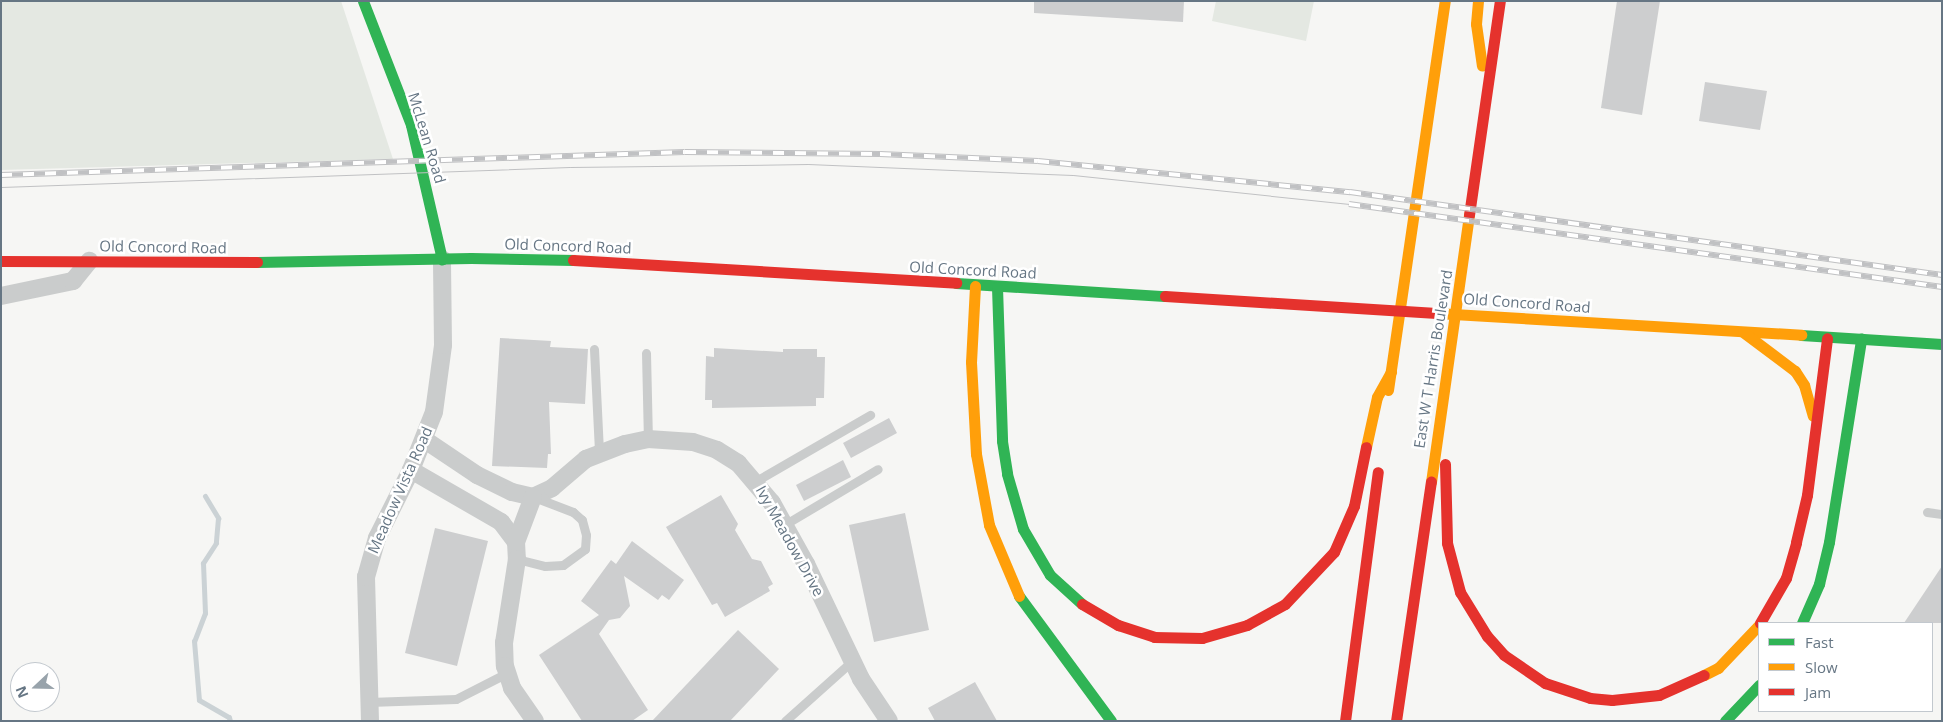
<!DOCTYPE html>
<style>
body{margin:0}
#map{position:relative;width:1943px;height:722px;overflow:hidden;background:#f6f6f4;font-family:"Open Sans",sans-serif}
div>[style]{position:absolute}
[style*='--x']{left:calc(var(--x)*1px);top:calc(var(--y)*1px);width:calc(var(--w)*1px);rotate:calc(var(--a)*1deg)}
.green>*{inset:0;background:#e4e8e2}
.stream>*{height:5px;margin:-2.5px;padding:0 2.5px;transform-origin:2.5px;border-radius:2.5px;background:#cbd2d5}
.building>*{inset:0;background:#cdcecf}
.lane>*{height:9px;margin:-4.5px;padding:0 4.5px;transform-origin:4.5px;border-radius:4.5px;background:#cacccc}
.street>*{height:18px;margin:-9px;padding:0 9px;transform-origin:9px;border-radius:9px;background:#cacccc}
.fast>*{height:11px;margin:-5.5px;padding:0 5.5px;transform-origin:5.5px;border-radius:5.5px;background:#30b455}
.slow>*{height:11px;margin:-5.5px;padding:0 5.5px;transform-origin:5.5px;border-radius:5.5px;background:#ff9f0a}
.jam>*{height:11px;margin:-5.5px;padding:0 5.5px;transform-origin:5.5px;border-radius:5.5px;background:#e5322d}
.tram>*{height:1px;margin:-0.5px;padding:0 0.5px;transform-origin:0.5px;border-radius:0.5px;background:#c0c1c3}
.rail>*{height:5.5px;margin-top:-2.75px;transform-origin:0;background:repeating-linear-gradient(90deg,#fff 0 11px,#c0c1c3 0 22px);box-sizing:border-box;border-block:1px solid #c0c1c3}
span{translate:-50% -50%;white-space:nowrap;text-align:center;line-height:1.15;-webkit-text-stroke:5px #fff;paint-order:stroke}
.street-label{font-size:15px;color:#667684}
.frame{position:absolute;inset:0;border:2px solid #667684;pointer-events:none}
.legend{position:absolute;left:1758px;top:622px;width:175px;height:90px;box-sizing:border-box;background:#fff;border:1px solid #c2c8ce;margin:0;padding:6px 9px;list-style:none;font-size:15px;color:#667684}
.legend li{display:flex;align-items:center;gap:10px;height:25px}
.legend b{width:25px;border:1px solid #c2c8ce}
.north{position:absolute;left:10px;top:662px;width:50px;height:50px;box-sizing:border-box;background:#fff;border:1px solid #c2c8ce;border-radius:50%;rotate:249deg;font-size:14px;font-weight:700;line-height:20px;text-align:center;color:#667684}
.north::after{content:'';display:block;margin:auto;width:18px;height:22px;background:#98a3ab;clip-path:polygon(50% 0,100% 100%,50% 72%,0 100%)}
</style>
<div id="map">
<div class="green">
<div style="clip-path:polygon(1px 1px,341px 1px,393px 159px,1px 170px)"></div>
<div style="clip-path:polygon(1216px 1px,1314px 1px,1306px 41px,1212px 21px)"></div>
</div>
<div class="stream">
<div style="--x:205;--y:496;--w:26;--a:59"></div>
<div style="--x:218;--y:518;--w:25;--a:95"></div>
<div style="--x:216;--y:543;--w:24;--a:123"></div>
<div style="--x:203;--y:563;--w:50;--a:87.7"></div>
<div style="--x:205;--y:613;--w:30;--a:111"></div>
<div style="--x:194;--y:641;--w:59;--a:85.2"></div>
<div style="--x:199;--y:700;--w:34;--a:30"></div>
<div style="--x:229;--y:717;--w:4;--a:76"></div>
</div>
<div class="building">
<div style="clip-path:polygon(1034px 1px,1184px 1px,1183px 22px,1034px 13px)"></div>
<div style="clip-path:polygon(1617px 1px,1660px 1px,1642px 115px,1601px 108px)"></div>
<div style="clip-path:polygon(1705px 82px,1767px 91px,1760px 130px,1699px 121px)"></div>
<div style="clip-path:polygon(500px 338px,551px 341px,550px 347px,588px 349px,585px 404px,549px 402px,551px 454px,548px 454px,547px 468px,492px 466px)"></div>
<div style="clip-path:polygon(714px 348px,783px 352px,783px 349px,817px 349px,817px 357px,825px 357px,824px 398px,816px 398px,816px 406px,712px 408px,712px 400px,705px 400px,706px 356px,714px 357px)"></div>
<div style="clip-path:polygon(889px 418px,897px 433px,851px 458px,843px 443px)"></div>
<div style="clip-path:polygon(843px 460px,851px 477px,804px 501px,796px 485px)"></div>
<div style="clip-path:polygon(721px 495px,738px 524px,735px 530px,752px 559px,761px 561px,773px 584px,768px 587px,770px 591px,725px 617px,717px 603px,712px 605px,666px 527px)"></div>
<div style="clip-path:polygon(905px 513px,929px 630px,874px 642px,849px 525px)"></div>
<div style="clip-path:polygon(435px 528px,488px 541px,457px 666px,405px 653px)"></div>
<div style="clip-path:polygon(632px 541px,684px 580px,669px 600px,662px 595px,658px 600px,624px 576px,630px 606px,620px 618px,609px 620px,599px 634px,648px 710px,632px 721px,582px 721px,539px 655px,599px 615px,581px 601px,611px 560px,616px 564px)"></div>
<div style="clip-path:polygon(1942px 566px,1942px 623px,1904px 623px)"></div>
<div style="clip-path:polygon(738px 630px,779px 669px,730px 721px,652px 721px)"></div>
<div style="clip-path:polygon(975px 682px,997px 721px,935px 721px,928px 708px)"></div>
</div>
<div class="lane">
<div style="--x:594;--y:349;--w:104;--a:87.2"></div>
<div style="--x:646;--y:353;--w:86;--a:88.7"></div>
<div style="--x:756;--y:481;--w:132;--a:-30.1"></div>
<div style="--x:1927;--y:512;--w:15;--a:8"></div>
<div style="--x:784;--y:525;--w:109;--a:-30.8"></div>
<div style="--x:517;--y:559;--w:29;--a:14"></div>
<div style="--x:545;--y:566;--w:18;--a:-3"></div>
<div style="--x:563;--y:565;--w:27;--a:-36"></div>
<div style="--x:585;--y:549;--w:14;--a:-86"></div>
<div style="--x:586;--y:535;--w:16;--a:-105"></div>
<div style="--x:582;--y:520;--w:12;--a:-138"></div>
<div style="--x:573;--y:512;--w:42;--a:-159"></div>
<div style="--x:369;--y:702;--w:87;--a:-2"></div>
<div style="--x:456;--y:699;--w:57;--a:-27"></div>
<div style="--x:785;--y:721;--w:90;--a:-41.8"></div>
</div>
<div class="street">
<div style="--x:1;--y:296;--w:74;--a:-11.8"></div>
<div style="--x:73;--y:281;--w:26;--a:-51"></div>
<div style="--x:425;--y:440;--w:63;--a:33.9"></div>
<div style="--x:477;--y:475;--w:39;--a:26"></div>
<div style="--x:512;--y:492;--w:22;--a:13"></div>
<div style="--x:533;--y:497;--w:21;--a:-25"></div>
<div style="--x:552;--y:488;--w:45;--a:-40.5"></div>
<div style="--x:586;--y:459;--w:42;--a:-21"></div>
<div style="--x:625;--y:444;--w:24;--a:-12"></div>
<div style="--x:648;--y:439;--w:45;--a:3.8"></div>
<div style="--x:693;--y:442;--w:25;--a:18"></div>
<div style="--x:717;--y:450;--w:25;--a:32"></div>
<div style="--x:738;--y:463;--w:52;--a:49.6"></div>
<div style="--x:772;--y:503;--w:70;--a:60.9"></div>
<div style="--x:806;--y:564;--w:127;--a:64.4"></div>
<div style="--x:861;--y:679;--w:50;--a:56.3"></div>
<div style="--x:411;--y:470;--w:104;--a:30"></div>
<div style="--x:501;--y:522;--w:25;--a:53"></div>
<div style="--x:516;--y:542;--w:17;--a:87"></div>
<div style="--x:517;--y:559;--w:85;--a:98.8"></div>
<div style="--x:504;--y:643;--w:23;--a:88"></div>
<div style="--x:505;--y:666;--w:23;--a:72"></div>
<div style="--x:512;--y:688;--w:40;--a:55.1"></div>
<div style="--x:516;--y:542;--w:48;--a:-69.3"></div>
<div style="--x:370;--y:721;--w:144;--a:-91.6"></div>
<div style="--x:366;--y:577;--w:41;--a:-74.2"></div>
<div style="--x:377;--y:538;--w:76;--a:-63.4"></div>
<div style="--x:411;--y:470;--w:62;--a:-68.4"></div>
<div style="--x:434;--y:412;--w:68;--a:-82.3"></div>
<div style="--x:443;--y:345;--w:86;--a:-90.7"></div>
</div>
<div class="fast">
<div style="--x:363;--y:1;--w:133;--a:68.8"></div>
<div style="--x:411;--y:125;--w:138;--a:77"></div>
<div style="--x:257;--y:262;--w:214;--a:-1.1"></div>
<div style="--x:471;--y:258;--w:102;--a:1.1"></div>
<div style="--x:956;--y:283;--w:209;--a:3.6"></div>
<div style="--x:997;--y:287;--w:154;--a:88.1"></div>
<div style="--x:1002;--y:441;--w:33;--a:81"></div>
<div style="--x:1007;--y:474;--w:57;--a:73.8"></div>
<div style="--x:1023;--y:529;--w:53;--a:59.6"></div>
<div style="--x:1050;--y:575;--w:43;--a:42.2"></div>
<div style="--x:1801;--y:335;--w:141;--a:3.7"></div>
<div style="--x:1019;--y:596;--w:155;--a:53.6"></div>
<div style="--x:1802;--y:623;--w:43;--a:-66.4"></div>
<div style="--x:1819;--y:584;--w:43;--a:-76.6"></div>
<div style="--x:1829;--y:542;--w:206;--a:-81"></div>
<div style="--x:1725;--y:721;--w:50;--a:-46.6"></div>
</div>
<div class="slow">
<div style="--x:1478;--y:1;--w:23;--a:95"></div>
<div style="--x:1476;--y:24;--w:42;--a:81.9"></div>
<div style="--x:975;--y:286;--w:76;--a:93"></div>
<div style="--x:971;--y:362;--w:92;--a:86.9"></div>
<div style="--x:976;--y:454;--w:72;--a:79.6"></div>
<div style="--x:989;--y:525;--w:77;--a:67.1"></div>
<div style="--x:1436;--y:313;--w:366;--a:3.4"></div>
<div style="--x:1743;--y:332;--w:65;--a:36.9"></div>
<div style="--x:1795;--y:371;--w:17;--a:57"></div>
<div style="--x:1804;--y:385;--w:32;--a:74"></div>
<div style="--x:1388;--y:390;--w:393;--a:-81.7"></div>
<div style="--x:1366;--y:447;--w:51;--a:-77.6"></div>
<div style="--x:1377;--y:397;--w:29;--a:-61"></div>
<div style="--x:1431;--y:482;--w:270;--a:-81.9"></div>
<div style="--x:1704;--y:675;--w:16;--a:-27"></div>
<div style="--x:1718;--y:668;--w:59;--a:-46.4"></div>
</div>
<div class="jam">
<div style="--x:1469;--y:215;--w:216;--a:-81.8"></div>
<div style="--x:573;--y:260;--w:384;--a:3.4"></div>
<div style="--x:1;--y:261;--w:256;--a:0.2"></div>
<div style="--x:1165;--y:296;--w:272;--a:3.6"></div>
<div style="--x:1445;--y:464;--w:79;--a:88.5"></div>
<div style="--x:1447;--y:543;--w:51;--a:75.1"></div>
<div style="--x:1460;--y:592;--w:52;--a:58.5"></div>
<div style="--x:1487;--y:636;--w:25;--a:48"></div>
<div style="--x:1504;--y:655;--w:50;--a:34.3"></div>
<div style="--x:1545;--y:683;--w:47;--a:18.4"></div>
<div style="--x:1590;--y:698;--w:22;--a:5"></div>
<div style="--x:1612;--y:700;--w:47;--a:-6.1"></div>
<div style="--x:1659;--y:695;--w:49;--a:-24"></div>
<div style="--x:1082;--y:604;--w:42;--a:30.3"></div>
<div style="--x:1118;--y:625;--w:38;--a:18"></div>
<div style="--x:1154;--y:637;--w:48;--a:1.2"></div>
<div style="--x:1202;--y:638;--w:47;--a:-16.1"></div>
<div style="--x:1247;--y:625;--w:43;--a:-28.9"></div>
<div style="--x:1285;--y:604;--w:71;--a:-46.7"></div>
<div style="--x:1334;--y:552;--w:50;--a:-66.5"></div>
<div style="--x:1354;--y:506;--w:60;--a:-78.5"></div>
<div style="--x:1760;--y:623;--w:52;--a:-60"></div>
<div style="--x:1786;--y:578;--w:37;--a:-74"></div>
<div style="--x:1796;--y:542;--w:48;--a:-76.8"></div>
<div style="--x:1807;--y:495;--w:158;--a:-82.7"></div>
<div style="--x:1345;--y:721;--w:251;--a:-82.5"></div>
<div style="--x:1396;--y:721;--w:242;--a:-81.7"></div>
</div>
<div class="tram">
<div style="--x:1;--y:187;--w:569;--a:-2.01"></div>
<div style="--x:570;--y:167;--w:238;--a:-0.7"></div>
<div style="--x:808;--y:164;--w:265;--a:2.4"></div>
<div style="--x:1073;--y:175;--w:278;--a:6"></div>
</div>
<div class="rail">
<div style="--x:1;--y:175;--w:684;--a:-1.93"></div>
<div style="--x:685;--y:152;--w:195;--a:0.6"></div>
<div style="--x:880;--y:154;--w:158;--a:2.5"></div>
<div style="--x:1038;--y:161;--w:314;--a:5.7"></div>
<div style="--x:1350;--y:192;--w:598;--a:7.98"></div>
<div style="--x:1349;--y:204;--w:599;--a:7.97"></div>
</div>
<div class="street-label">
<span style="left:427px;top:138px;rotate:73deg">McLean Road</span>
<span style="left:568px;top:246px;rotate:2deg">Old Concord Road</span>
<span style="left:163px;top:247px;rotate:1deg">Old Concord Road</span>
<span style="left:973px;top:270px;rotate:3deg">Old Concord Road</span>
<span style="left:1527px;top:303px;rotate:4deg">Old Concord Road</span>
<span style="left:1433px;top:359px;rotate:-81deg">East W T Harris Boulevard</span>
<span style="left:400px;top:490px;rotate:-66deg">Meadow Vista Road</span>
<span style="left:790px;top:541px;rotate:61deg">Ivy Meadow Drive</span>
</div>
<div class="frame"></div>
<ul class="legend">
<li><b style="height:6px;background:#30b455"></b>Fast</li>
<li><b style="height:6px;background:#ff9f0a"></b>Slow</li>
<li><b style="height:6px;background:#e5322d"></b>Jam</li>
</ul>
<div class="north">N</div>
</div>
